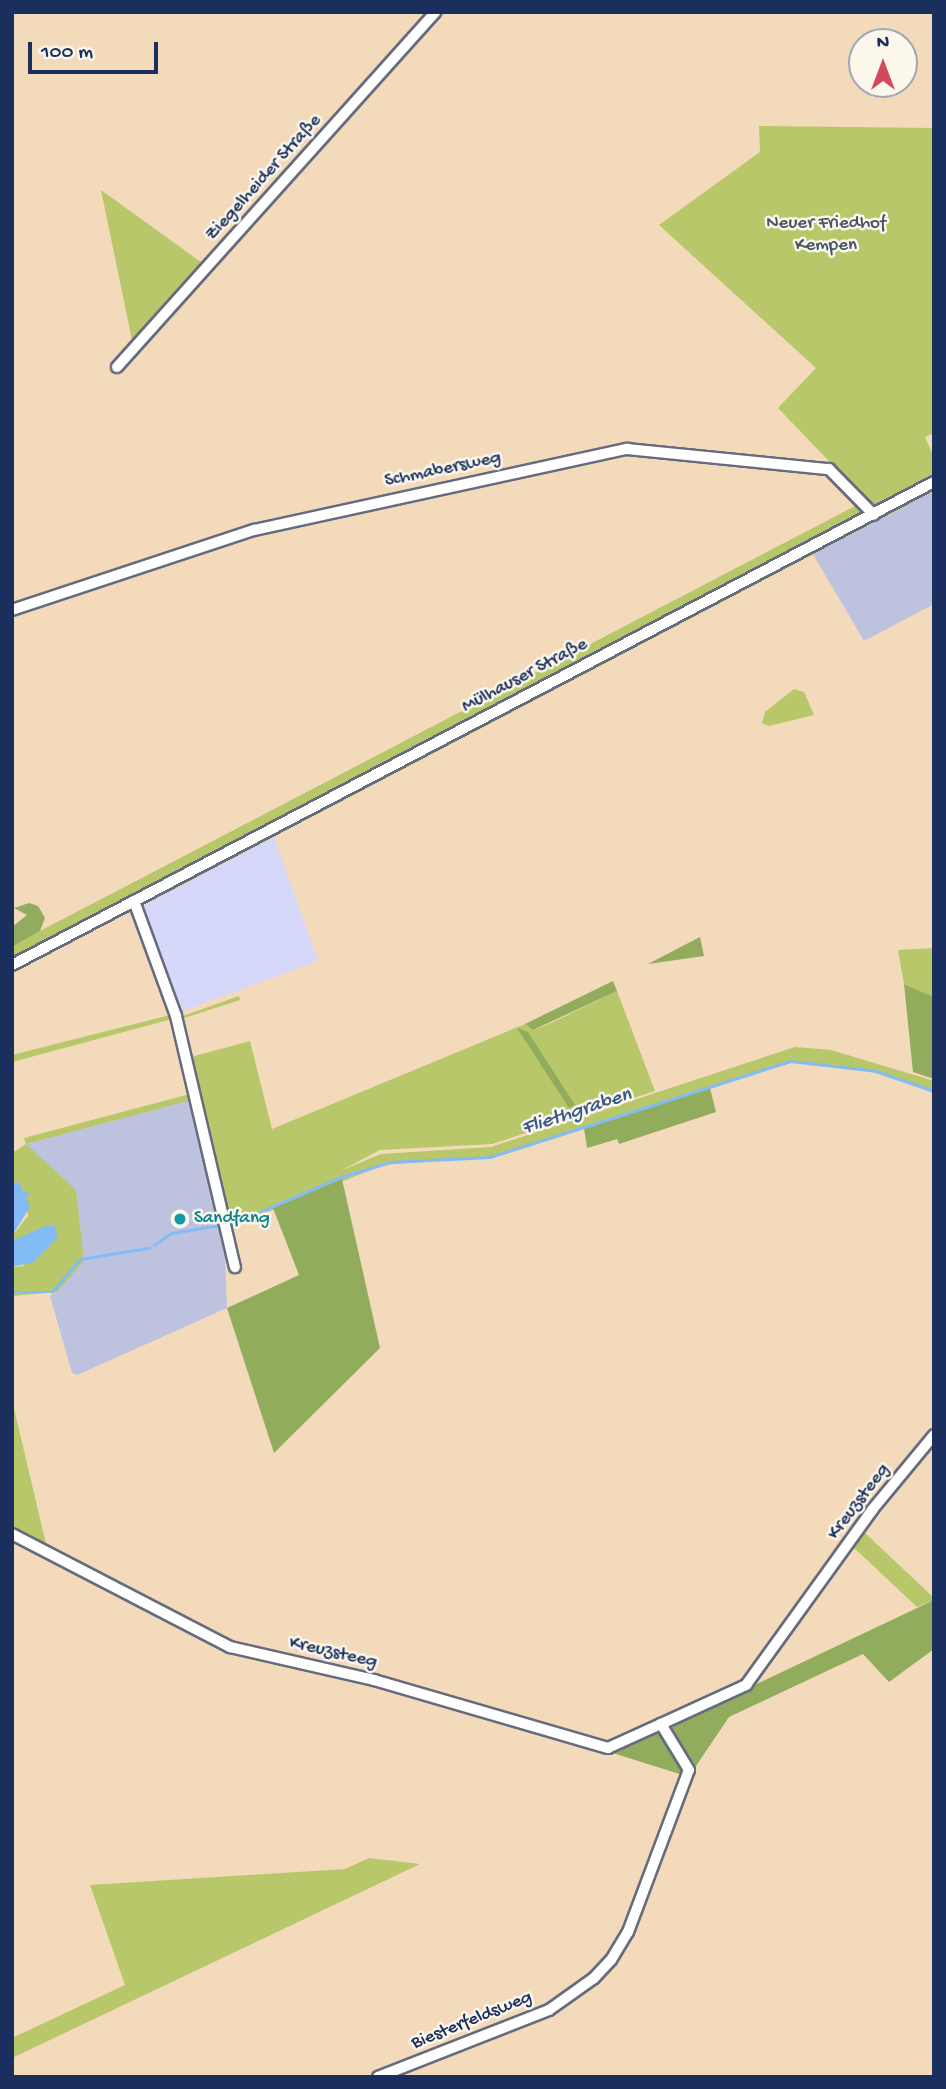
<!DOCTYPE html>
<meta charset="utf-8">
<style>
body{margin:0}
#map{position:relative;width:946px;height:2089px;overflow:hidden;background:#f2daba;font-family:"Gochi Hand",sans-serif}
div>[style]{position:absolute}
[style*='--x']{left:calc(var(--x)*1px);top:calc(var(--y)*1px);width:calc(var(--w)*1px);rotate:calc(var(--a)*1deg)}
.built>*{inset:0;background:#d5d8f9}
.industrial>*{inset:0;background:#bdc3de}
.green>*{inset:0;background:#b8c769}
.forest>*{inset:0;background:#92ac5d}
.water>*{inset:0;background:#83bcf4}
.stream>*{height:2.5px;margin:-1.25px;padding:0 1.25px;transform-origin:1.25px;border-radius:1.25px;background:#83bcf4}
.roads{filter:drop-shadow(2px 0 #666b7e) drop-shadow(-2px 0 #666b7e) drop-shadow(0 2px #666b7e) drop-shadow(0 -2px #666b7e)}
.minor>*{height:10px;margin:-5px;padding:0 5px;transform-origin:5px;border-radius:5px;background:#fff}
.dots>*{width:19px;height:19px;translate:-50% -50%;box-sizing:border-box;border:4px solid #fbf7ec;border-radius:50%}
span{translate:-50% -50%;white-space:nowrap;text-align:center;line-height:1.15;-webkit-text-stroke:5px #fbf7ec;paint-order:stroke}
.street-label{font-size:19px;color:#1b2f5e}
.park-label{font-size:19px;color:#425561}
.culture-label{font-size:19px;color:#0d838f}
.left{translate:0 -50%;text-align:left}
.water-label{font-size:21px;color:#3a598b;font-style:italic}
.frame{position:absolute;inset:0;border:14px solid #1b2f5e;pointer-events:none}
.north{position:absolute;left:848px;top:28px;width:70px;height:70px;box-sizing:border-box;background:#fbf7ec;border:2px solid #a1a7b3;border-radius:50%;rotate:0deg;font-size:19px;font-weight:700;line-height:28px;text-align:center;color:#1b2f5e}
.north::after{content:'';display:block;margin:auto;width:24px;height:32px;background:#d1495b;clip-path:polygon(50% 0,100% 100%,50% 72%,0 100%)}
.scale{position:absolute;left:28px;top:42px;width:130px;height:32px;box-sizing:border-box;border:4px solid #1b2f5e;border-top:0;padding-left:9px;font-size:21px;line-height:24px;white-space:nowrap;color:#1b2f5e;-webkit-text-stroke:5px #fbf7ec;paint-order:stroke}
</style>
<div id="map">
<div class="built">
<div style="clip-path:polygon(274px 837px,318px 961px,177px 1013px,140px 907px)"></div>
</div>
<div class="industrial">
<div style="clip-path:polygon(934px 491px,934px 604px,864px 641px,813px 554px)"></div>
<div style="clip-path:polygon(192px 1100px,224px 1228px,227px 1308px,77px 1375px,72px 1373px,50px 1296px,57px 1292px,26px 1144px)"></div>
</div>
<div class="green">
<div style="clip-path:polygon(759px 126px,934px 128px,934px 433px,925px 437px,934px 457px,934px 475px,873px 507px,778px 408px,816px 368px,659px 225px,760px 152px)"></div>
<div style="clip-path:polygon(101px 190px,205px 265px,133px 345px)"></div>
<div style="clip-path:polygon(934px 486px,934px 491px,140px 907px,288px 825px)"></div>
<div style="clip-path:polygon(859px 504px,864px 512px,12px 959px,12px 947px,40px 931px)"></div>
<div style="clip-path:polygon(794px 689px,804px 692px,814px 715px,769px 726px,762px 723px,765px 712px)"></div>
<div style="clip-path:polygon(132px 911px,137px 916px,173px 1019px,192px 1100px,26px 1144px,76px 1190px,84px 1261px,57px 1292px,12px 1296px,12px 1267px,24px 1266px,12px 1236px,28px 1216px,24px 1192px,19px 1182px,12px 1183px,12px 1153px,26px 1144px,24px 1138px,190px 1094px,172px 1019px,12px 1062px,12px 1055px,170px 1015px,132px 911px,12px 974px)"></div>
<div style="clip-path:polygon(934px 948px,934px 997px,904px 984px,898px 950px)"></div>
<div style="clip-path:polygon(617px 991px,655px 1091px,492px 1144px,380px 1150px,340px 1171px,381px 1154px,491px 1147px,795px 1047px,831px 1050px,934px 1081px,934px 1092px,877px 1072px,791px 1062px,498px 1156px,383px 1165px,231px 1227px,180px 1017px,239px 996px,240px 1000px,181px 1019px,191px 1057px,250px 1041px,272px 1129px,525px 1024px,534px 1030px,553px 1022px)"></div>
<div style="clip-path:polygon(12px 1400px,46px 1544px,12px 1529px)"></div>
<div style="clip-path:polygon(862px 1530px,934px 1598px,934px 1600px,917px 1607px,851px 1545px)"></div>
<div style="clip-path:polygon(369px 1858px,420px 1864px,12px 2058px,12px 2038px,125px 1985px,90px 1885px,345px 1869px)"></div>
</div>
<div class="forest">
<div style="clip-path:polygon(29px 903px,38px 906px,45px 918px,40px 931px,12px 947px,12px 927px,27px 915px,14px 908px)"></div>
<div style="clip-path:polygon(700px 937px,704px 956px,648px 964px)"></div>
<div style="clip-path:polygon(613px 981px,617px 991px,533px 1030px,525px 1024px)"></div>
<div style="clip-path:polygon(904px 984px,934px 997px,934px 1079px,913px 1072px)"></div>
<div style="clip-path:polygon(517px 1028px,528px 1032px,575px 1105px,569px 1108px)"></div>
<div style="clip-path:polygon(710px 1088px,716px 1112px,619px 1144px,617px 1139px,587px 1148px,584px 1128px)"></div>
<div style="clip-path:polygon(342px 1179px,380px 1348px,274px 1453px,227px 1308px,299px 1275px,273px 1208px)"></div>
<div style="clip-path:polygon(934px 1600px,934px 1649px,889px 1682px,863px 1654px,729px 1717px,696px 1766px,687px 1760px,673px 1735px,672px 1724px)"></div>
<div style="clip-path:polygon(658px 1730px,682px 1762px,683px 1775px,600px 1749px)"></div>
</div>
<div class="water">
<div style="clip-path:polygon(19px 1182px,24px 1192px,31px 1193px,26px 1197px,30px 1207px,12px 1236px,12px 1183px)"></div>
<div style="clip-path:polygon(47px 1225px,56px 1226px,57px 1238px,34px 1262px,12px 1267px,12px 1241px)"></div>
</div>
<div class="stream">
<div style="--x:232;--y:1224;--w:119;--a:-23.3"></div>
<div style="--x:341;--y:1177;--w:52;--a:-16.7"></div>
<div style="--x:391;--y:1162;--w:99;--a:-2.9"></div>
<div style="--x:490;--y:1157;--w:316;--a:-17.7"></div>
<div style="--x:791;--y:1061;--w:86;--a:6.7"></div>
<div style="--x:876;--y:1071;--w:61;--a:19"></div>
<div style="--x:154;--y:1245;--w:21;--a:-35"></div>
<div style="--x:171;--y:1233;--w:51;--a:-9.1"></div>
<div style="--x:12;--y:1292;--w:40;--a:0"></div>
<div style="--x:52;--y:1292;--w:43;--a:-49.7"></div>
<div style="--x:80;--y:1259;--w:70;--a:-9.1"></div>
</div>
<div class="roads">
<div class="minor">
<div style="--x:117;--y:367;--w:477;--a:-48.1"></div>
<div style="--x:12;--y:610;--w:255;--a:-18.3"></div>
<div style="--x:254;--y:530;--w:382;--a:-12.3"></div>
<div style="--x:627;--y:449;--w:203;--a:5.7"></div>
<div style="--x:829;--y:469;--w:64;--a:45.6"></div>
<div style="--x:134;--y:901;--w:122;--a:69.9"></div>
<div style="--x:176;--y:1016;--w:258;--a:76.8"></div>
<div style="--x:12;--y:965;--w:1041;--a:-27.65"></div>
<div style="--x:12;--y:1534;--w:246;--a:27.4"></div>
<div style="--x:230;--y:1647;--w:148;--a:12.9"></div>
<div style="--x:374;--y:1680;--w:244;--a:16.2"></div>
<div style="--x:608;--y:1748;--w:58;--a:-24.4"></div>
<div style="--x:378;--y:2077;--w:184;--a:-21.4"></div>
<div style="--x:549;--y:2010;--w:55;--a:-35.4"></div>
<div style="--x:594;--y:1978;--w:25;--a:-47"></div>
<div style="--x:611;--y:1960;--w:33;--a:-59"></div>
<div style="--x:628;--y:1932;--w:173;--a:-69.4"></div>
<div style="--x:689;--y:1770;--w:54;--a:-121.3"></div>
<div style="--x:661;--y:1724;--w:94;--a:-24.6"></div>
<div style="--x:746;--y:1685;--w:216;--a:-54.2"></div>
<div style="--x:872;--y:1510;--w:97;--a:-50.4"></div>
</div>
</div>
<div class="dots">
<div style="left:180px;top:1219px;background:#0f9aa8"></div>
</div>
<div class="street-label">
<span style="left:264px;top:178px;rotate:-48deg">Ziegelheider Straße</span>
<span style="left:443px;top:470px;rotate:-12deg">Schmabersweg</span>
<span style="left:525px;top:676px;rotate:-28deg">Mülhauser Straße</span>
<span style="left:859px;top:1502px;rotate:-53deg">Kreuzsteeg</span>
<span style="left:333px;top:1653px;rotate:13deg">Kreuzsteeg</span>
<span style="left:472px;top:2021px;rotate:-22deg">Biesterfeldsweg</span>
</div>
<div class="park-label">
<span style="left:826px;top:235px">Neuer Friedhof<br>Kempen</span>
</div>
<div class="culture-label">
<span class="left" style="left:194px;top:1219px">Sandfang</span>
</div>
<div class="water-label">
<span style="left:577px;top:1113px;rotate:-18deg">Fliethgraben</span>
</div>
<div class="frame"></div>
<div class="north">N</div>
<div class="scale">100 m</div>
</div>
